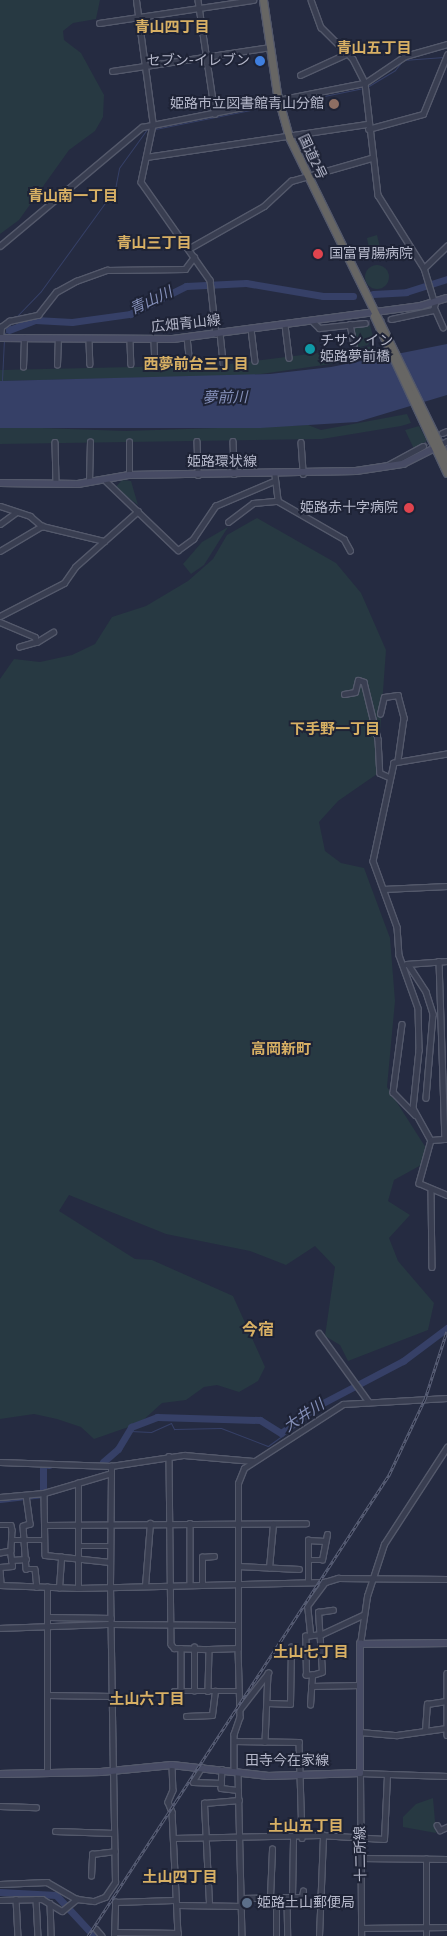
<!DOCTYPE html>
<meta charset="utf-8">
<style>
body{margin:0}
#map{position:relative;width:447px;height:1936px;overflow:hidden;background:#252b41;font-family:"Fira Sans Condensed","Noto Sans JP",sans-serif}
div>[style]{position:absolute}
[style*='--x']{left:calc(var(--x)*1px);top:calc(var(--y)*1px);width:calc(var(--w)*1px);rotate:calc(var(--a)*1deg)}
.green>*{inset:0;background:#273942}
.round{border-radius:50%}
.water>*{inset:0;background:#364067}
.stream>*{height:1px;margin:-0.5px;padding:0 0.5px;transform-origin:0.5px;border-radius:0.5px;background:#364067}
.river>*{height:7px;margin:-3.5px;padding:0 3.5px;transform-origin:3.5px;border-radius:3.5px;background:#364067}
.tertiary-tunnel>*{height:5px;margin-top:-2.5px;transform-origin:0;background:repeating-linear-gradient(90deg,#3b4056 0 5px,transparent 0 7.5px)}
.roads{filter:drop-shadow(1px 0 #54596b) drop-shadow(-1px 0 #54596b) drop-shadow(0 1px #54596b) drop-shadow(0 -1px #54596b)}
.minor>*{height:4.5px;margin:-2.25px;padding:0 2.25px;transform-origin:2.25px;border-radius:2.25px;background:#393e51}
.tertiary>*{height:5px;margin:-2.5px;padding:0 2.5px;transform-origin:2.5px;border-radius:2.5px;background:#393e51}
.secondary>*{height:5.5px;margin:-2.75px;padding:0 2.75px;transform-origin:2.75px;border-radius:2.75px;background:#474b64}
.trunk>*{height:7px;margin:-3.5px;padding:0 3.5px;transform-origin:3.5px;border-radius:3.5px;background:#676664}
.rail>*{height:3px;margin-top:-1.5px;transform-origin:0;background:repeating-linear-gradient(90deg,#1e2336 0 4px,#5b6178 0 8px);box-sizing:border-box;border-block:1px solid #5b6178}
.dots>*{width:14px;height:14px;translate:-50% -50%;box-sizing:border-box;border:2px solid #1e2336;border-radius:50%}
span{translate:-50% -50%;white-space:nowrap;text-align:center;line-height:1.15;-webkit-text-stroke:4px #1e2336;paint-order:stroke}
.poi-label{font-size:14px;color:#b6b9cb}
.right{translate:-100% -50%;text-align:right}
.left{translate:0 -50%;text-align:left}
.street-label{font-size:14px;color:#b6b9cb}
.neighbourhood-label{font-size:15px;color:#d8b064;font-weight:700}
.water-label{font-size:15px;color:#848fb8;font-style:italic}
.quarter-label{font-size:16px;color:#d8b064;font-weight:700}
</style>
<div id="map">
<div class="green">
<div style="clip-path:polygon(0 0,100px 0,96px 19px,73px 23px,63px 31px,64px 40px,81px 53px,104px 95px,103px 117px,95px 131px,69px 150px,19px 220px,0 234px)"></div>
<div style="clip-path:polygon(377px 235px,382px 256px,371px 259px,367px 238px)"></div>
<div class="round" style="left:365px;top:265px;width:24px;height:24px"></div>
<div style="clip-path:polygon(370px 325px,373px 336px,368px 345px,356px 348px,352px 326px)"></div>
<div style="clip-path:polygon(374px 346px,380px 357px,254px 375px,0 381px,0 370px,222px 365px)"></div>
<div style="clip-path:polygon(407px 414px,411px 423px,401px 426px,322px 439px,0 444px,0 428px,14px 427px,125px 431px,308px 425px,321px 430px)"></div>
<div style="clip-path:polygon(419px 426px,427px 441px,414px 449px,405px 430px)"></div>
<div style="clip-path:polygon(122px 480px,131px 481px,138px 505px,115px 488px)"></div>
<div style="clip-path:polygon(257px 518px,336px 563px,361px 593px,386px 650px,377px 774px,338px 801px,319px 822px,325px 851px,341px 863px,364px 868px,390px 938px,395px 1001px,387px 1087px,426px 1148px,423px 1164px,394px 1180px,388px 1201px,410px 1215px,389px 1238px,398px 1261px,434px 1303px,428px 1330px,348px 1361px,340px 1345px,325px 1336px,335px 1267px,315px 1246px,286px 1265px,250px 1251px,166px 1234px,69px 1195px,59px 1211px,135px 1259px,152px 1260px,233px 1296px,265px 1367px,258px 1381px,239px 1392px,217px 1385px,204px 1387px,186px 1400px,162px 1403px,140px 1423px,94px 1439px,81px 1427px,57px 1419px,34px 1414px,0 1419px,0 679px,14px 659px,40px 662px,72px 655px,95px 644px,112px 617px,146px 606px,188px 581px,213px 559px,227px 535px)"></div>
<div style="clip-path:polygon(228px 527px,204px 565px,191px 574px,183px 564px,202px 542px)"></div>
<div style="clip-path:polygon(433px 1798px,436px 1833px,403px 1827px,403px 1817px,416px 1804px)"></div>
</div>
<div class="water">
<div style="clip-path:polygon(447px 344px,447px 395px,357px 422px,260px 428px,0 428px,0 381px,270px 374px,331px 367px)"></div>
</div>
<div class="stream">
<div style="--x:133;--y:0;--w:11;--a:80"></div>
<div style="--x:367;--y:87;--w:33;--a:-31"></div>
<div style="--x:395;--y:70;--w:13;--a:-51"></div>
<div style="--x:403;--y:60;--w:41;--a:-4.2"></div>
<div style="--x:285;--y:104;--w:80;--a:-11.6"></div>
<div style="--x:155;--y:129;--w:118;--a:-11.2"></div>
<div style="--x:16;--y:317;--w:36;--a:-46"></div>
<div style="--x:41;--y:291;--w:126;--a:-54"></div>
<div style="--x:115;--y:189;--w:21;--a:-79"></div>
<div style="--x:119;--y:168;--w:49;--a:-54.1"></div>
<div style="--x:4;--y:335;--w:15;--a:-58"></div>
<div style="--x:2;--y:380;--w:41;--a:-87.2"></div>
<div style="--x:130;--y:1431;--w:21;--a:3"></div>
<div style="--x:151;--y:1432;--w:22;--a:-24"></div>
<div style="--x:171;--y:1423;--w:7;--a:63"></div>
<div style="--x:174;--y:1429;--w:47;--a:-1.2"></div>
<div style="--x:221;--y:1428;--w:50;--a:21"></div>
<div style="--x:268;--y:1446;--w:17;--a:-36"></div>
</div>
<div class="river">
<div style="--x:373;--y:294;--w:33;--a:-3"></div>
<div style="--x:406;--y:292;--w:43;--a:-17.6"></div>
<div style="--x:9;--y:330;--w:28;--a:-21"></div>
<div style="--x:35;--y:320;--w:37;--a:3"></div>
<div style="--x:72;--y:322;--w:59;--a:-7.9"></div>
<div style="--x:130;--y:314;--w:63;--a:-26.6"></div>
<div style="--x:186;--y:286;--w:60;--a:-2.9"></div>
<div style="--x:246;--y:283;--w:78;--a:9.6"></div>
<div style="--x:323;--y:296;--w:30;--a:0"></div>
<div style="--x:103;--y:1462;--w:20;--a:-41"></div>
<div style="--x:118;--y:1449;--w:26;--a:-59"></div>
<div style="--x:131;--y:1427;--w:28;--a:-21"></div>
<div style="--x:157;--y:1417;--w:103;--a:1.7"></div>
<div style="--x:260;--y:1420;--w:25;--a:32"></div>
<div style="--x:281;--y:1433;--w:49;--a:-35.9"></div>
<div style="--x:321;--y:1404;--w:93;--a:-27.7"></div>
<div style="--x:403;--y:1361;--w:55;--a:-36.9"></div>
<div style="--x:0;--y:1499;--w:43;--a:-6.6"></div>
<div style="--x:43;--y:1494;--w:30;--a:-90"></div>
<div style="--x:43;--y:1464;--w:6;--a:9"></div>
<div style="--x:0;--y:1892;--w:56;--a:3.1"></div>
<div style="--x:56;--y:1895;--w:56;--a:47.2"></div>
</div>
<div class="tertiary-tunnel">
<div style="--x:365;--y:323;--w:26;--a:-9"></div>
<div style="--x:423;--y:446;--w:23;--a:-34"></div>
</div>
<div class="roads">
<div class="minor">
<div style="--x:198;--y:0;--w:115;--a:81.5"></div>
<div style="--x:311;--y:0;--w:29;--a:70"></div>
<div style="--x:321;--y:27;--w:45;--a:45"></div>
<div style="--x:353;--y:59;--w:27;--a:63"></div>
<div style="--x:365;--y:83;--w:113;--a:83.4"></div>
<div style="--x:378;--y:195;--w:86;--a:57.8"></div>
<div style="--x:424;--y:268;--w:37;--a:73"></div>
<div style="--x:99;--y:23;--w:156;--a:-8.5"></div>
<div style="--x:112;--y:71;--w:160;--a:-8.6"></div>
<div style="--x:300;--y:75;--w:51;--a:-24.5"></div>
<div style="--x:153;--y:125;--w:58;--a:101.9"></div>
<div style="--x:141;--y:182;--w:120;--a:54.9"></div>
<div style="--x:210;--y:280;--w:54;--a:83.7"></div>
<div style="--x:368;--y:129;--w:57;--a:-15.3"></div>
<div style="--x:423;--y:114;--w:64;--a:-67.9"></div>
<div style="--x:146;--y:157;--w:223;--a:-8.5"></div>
<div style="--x:0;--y:246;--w:185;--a:-40"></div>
<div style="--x:142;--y:127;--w:227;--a:-11.2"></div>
<div style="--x:365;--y:83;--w:48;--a:-34"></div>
<div style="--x:405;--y:56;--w:44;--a:-15.9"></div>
<div style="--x:188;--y:249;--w:87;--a:-29.5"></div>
<div style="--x:264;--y:206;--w:37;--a:-43"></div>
<div style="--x:291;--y:181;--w:83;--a:-16"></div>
<div style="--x:424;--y:268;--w:32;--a:-44"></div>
<div style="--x:435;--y:309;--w:20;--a:66"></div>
<div style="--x:350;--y:324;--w:21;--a:79"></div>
<div style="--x:285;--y:325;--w:33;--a:83"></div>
<div style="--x:251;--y:329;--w:32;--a:83"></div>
<div style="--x:220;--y:333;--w:31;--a:84"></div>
<div style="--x:187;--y:337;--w:27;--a:84"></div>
<div style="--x:0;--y:338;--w:11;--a:-85"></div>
<div style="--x:1;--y:327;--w:10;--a:-37"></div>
<div style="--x:9;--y:321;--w:30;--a:-12"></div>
<div style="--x:38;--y:315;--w:29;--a:-52"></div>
<div style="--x:56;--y:292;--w:23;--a:-29"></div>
<div style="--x:76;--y:281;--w:33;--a:-20"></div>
<div style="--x:107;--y:270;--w:78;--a:-0.7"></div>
<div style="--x:185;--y:269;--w:15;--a:-53"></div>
<div style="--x:89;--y:340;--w:24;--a:88"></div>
<div style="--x:154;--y:340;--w:24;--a:88"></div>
<div style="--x:130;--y:341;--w:23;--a:88"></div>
<div style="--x:57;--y:365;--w:26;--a:-88"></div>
<div style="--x:23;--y:367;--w:29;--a:-88"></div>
<div style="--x:197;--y:441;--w:34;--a:88"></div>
<div style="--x:233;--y:441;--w:33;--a:88"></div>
<div style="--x:55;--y:442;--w:41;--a:88.6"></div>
<div style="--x:301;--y:442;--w:32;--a:86"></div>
<div style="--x:129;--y:475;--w:33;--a:-90"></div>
<div style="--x:275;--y:475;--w:26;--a:83"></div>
<div style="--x:278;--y:501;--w:76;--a:29.9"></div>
<div style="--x:344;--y:539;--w:13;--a:61"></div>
<div style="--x:106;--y:481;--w:100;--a:43.8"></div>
<div style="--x:178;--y:550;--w:19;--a:-36"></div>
<div style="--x:193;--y:539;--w:40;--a:-56"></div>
<div style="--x:215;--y:506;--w:64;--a:-23"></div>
<div style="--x:89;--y:482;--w:40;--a:-88.6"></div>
<div style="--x:0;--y:506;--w:32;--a:18"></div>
<div style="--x:30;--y:516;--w:16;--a:40"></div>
<div style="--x:42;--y:526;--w:64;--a:13.6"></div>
<div style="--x:228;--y:522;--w:31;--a:-37"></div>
<div style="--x:253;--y:503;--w:25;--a:-5"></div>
<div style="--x:0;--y:524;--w:19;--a:-36"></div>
<div style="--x:0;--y:551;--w:49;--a:-30.8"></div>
<div style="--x:0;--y:616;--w:72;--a:-27.3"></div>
<div style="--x:64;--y:583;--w:19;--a:-55"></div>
<div style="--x:75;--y:567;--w:84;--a:-41.6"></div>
<div style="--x:0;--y:622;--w:38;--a:23"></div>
<div style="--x:35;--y:637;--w:5;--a:68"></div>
<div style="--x:37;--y:642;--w:18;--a:164"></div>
<div style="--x:37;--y:642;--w:19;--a:-32"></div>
<div style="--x:344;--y:694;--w:11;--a:-10"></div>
<div style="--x:355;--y:692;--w:12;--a:-76"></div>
<div style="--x:358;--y:680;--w:6;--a:18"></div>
<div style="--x:364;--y:682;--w:59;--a:76.2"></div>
<div style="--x:378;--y:739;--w:34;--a:87"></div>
<div style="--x:380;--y:773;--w:10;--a:24"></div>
<div style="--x:380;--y:714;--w:17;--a:-77"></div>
<div style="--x:384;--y:697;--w:14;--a:-8"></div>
<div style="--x:398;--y:695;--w:24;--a:75"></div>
<div style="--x:404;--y:718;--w:42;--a:98.1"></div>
<div style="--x:447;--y:754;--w:54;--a:170.4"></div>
<div style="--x:394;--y:763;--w:100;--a:102.1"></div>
<div style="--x:373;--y:861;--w:70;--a:70"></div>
<div style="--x:397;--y:927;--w:28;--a:86"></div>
<div style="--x:399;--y:955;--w:56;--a:70.3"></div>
<div style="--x:418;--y:1008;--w:42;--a:88.6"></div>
<div style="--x:419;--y:1050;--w:58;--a:95.9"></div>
<div style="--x:413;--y:1108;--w:37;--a:61"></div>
<div style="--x:431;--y:1140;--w:45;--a:105.6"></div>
<div style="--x:419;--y:1183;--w:30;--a:23"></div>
<div style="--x:383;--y:889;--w:64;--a:-2.7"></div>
<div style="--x:439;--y:961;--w:178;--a:88.1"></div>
<div style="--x:406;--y:964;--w:41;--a:-4.2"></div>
<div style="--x:408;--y:964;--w:33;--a:57"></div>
<div style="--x:426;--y:992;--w:23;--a:72"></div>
<div style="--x:433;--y:1014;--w:84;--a:94.8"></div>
<div style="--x:402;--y:1024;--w:69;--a:97.5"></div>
<div style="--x:393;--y:1092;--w:32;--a:46"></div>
<div style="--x:431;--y:1140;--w:16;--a:-4"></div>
<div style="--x:431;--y:1190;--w:77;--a:89.3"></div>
<div style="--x:319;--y:1333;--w:85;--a:54.1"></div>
<div style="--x:169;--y:1456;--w:188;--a:89.4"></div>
<div style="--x:171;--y:1644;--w:5;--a:53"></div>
<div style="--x:174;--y:1648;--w:35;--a:2"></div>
<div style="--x:209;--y:1649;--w:42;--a:91.4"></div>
<div style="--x:0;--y:1462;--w:111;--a:2.1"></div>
<div style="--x:111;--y:1466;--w:74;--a:-8.6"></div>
<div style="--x:184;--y:1455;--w:69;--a:5"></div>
<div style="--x:44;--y:1493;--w:62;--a:89.1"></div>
<div style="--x:45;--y:1555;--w:65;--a:6.1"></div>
<div style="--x:26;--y:1495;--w:29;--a:82"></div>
<div style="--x:30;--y:1524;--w:7;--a:164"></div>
<div style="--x:23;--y:1526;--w:43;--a:86"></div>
<div style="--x:26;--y:1569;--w:9;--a:0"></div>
<div style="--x:35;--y:1569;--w:18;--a:84"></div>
<div style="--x:0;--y:1497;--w:44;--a:-5.2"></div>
<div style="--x:44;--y:1493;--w:67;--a:-16.5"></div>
<div style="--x:190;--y:1523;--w:61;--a:90"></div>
<div style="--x:0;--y:1525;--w:11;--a:0"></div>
<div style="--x:11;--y:1525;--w:5;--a:79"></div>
<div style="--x:12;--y:1530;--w:21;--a:93"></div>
<div style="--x:11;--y:1551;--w:11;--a:170"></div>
<div style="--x:45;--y:1525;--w:261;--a:-0.4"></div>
<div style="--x:12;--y:1540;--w:33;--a:0"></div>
<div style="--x:79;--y:1546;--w:31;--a:0"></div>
<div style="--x:11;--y:1560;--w:15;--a:-4"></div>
<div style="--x:308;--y:1560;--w:14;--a:0"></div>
<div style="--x:322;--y:1560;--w:26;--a:-79"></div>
<div style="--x:238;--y:1566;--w:61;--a:2.8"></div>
<div style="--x:0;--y:1567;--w:12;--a:-5"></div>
<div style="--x:12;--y:1566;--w:15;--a:-98"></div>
<div style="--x:269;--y:1568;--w:44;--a:-84.8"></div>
<div style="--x:0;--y:1569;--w:16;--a:86"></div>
<div style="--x:308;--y:1582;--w:42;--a:-90"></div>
<div style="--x:308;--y:1540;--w:17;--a:3"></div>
<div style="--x:202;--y:1584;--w:27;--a:-90"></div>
<div style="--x:202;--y:1557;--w:12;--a:-5"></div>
<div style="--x:0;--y:1585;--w:78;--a:2.2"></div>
<div style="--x:78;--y:1588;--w:247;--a:-1.4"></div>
<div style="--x:325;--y:1582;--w:14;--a:-17"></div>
<div style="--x:338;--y:1578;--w:109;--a:0.5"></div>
<div style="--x:110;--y:1586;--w:120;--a:-89.5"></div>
<div style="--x:145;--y:1586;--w:63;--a:-85.5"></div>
<div style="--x:59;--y:1588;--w:31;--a:-86"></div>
<div style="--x:78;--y:1588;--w:105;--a:-90"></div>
<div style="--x:48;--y:1617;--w:63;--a:0.9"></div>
<div style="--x:111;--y:1624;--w:127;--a:0.5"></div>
<div style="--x:310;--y:1633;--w:27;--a:-96"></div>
<div style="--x:307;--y:1606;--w:30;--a:-53"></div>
<div style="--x:181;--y:1648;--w:43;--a:90"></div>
<div style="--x:209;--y:1649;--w:29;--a:-2"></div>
<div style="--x:238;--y:1648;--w:69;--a:88.3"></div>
<div style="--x:240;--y:1717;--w:18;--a:109"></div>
<div style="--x:234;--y:1734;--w:37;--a:90"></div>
<div style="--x:447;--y:1673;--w:62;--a:90"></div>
<div style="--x:312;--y:1675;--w:10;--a:-17"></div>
<div style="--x:322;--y:1672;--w:60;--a:-93.8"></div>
<div style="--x:318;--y:1612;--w:15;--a:-8"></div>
<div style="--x:311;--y:1686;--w:49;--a:-1.2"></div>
<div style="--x:174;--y:1691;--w:63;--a:0"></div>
<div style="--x:194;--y:1691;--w:44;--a:-90"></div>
<div style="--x:48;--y:1695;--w:64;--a:0.9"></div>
<div style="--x:267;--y:1703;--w:23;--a:2"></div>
<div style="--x:290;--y:1704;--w:57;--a:-89"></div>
<div style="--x:310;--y:1705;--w:30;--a:-86"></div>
<div style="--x:312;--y:1675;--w:6;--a:180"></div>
<div style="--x:306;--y:1675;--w:39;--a:-91"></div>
<div style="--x:305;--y:1636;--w:17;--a:-7"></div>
<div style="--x:322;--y:1634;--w:45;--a:-24.9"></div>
<div style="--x:240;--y:1709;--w:46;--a:-52.1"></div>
<div style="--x:268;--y:1673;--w:69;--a:92.5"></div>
<div style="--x:186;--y:1716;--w:26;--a:-2"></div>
<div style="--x:212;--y:1715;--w:24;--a:-83"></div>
<div style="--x:425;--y:1731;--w:27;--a:-86"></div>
<div style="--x:427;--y:1704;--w:19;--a:-9"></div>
<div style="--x:360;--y:1732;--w:37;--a:5"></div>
<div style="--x:397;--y:1735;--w:50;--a:-8"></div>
<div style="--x:234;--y:1741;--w:65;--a:0.9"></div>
<div style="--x:299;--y:1742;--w:96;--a:88.2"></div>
<div style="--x:172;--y:1765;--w:25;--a:88"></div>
<div style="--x:173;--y:1790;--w:13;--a:113"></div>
<div style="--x:168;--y:1802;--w:11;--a:68"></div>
<div style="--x:172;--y:1812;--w:124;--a:87.2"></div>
<div style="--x:202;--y:1767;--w:17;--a:121"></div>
<div style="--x:193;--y:1782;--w:28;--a:2"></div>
<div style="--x:222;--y:1769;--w:19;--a:93"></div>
<div style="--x:221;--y:1788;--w:17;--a:7"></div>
<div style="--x:47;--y:1773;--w:186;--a:-90"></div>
<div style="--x:238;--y:1773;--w:163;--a:88.6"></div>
<div style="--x:360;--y:1773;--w:87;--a:2"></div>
<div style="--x:0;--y:1806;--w:36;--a:2"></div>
<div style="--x:437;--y:1825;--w:6;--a:59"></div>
<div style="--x:440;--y:1830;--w:8;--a:-23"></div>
<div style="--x:55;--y:1831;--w:59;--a:1.9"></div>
<div style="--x:174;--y:1838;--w:146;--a:-1.2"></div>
<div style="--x:320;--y:1835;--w:64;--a:3.6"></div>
<div style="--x:384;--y:1839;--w:63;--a:-87.3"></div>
<div style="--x:361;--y:1858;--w:86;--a:0.7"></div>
<div style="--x:91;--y:1876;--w:22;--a:-87"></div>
<div style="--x:92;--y:1854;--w:23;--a:-7"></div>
<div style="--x:0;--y:1884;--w:47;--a:-2.4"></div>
<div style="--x:47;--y:1882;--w:34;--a:30"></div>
<div style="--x:77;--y:1899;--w:17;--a:7"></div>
<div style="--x:94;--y:1901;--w:12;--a:-20"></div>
<div style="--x:105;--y:1897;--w:18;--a:-56"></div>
<div style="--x:115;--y:1882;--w:112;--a:-91"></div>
<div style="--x:270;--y:1897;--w:48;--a:-87.6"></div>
<div style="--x:287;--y:1897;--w:39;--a:89"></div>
<div style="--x:292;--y:1897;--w:59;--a:-89"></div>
<div style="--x:242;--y:1898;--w:60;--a:-1"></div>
<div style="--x:302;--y:1897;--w:6;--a:-81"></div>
<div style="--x:16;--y:1899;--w:37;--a:87"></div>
<div style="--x:36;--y:1899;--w:37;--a:87"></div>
<div style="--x:0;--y:1900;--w:42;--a:-1.4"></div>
<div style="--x:42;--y:1899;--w:23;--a:31"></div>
<div style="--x:62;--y:1911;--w:19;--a:-39"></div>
<div style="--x:50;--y:1903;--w:33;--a:88"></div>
<div style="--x:209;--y:1903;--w:100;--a:-92.9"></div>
<div style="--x:204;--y:1803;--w:35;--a:-5"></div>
<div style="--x:178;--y:1905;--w:64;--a:0.9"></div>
<div style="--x:361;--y:1928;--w:86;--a:-0.7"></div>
<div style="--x:96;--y:1929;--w:9;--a:49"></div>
<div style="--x:114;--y:1932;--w:64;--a:0.9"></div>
<div style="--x:114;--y:1936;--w:34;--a:-88"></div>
<div style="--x:115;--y:1902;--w:58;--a:-2"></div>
<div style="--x:276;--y:1936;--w:38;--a:-90"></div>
<div style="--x:319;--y:1936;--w:101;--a:-87.7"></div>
<div style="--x:426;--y:1936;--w:77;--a:-90"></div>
</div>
<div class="tertiary">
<div style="--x:136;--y:0;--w:126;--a:82.3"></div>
<div style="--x:391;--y:319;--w:43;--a:-12.1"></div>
<div style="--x:433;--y:310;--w:7;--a:-74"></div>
<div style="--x:312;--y:321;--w:10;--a:45"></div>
<div style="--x:319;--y:328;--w:46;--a:-6.2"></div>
<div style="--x:442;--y:433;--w:5;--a:-22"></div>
<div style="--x:440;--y:445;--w:8;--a:-30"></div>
<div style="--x:386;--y:466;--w:42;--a:-28.4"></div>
<div style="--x:110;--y:1586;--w:184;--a:89.1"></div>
<div style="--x:0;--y:1628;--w:111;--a:-2.1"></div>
<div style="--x:360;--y:1644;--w:49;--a:-81.7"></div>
<div style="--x:367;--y:1596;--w:55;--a:-71.9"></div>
<div style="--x:384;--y:1544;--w:116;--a:-57"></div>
<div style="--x:238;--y:1648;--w:165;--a:-90"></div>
<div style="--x:238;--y:1483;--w:16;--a:-68"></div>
<div style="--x:244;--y:1468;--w:118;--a:-32.9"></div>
<div style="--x:343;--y:1404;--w:104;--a:-3.3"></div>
<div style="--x:360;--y:1773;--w:163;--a:89.6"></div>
</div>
<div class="secondary">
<div style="--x:0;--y:338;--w:173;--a:0.3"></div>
<div style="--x:173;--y:339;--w:250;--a:-7.6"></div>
<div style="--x:421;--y:306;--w:27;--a:-17"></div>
<div style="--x:0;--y:483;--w:78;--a:0.7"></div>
<div style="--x:78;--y:484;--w:52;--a:-10"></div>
<div style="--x:129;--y:475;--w:227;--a:-1"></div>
<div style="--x:356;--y:471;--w:48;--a:-8.5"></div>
<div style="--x:403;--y:464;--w:40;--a:-26.6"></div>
<div style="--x:0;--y:1774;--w:101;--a:-1.1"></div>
<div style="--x:101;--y:1772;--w:71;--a:-5.6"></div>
<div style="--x:172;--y:1765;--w:97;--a:6.5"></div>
<div style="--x:268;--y:1776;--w:92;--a:-1.9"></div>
<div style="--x:360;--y:1773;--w:129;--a:-90"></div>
<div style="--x:360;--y:1644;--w:87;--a:-0.7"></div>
</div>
<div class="trunk">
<div style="--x:263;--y:0;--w:95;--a:81.5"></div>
<div style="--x:277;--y:94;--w:45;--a:74.4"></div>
<div style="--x:289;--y:137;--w:360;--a:63.9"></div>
<div style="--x:374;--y:316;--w:173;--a:65.1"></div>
</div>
</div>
<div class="rail">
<div style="--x:88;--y:1936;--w:551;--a:-56.86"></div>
<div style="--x:389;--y:1475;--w:84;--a:-64.7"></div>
<div style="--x:425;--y:1399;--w:71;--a:-72.1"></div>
</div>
<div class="dots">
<div style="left:260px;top:61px;background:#3f7fe0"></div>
<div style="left:334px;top:104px;background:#8d6e63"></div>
<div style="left:318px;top:254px;background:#e0444e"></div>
<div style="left:310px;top:349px;background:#0f9aa8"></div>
<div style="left:409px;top:508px;background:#e0444e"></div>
<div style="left:247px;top:1903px;background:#5c6f8a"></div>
</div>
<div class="poi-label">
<span class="right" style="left:250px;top:61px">セブン-イレブン</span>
<span class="right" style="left:324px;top:104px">姫路市立図書館青山分館</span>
<span class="left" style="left:329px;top:254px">国富胃腸病院</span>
<span class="left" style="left:320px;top:349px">チサン イン<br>姫路夢前橋</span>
<span class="right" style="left:398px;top:508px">姫路赤十字病院</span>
<span class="left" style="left:257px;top:1903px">姫路土山郵便局</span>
</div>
<div class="street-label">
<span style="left:312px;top:157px;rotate:65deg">国道2号</span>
<span style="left:186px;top:324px;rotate:-6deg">広畑青山線</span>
<span style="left:222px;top:462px">姫路環状線</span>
<span style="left:287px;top:1761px">田寺今在家線</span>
<span style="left:361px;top:1854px;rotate:-91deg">十二所線</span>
</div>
<div class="neighbourhood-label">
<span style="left:172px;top:28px">青山四丁目</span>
<span style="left:374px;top:49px">青山五丁目</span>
<span style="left:73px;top:197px">青山南一丁目</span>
<span style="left:154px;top:244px">青山三丁目</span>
<span style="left:196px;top:365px">西夢前台三丁目</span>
<span style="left:335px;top:730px">下手野一丁目</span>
<span style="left:281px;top:1050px">高岡新町</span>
<span style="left:311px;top:1653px">土山七丁目</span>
<span style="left:147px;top:1700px">土山六丁目</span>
<span style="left:306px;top:1827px">土山五丁目</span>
<span style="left:180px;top:1878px">土山四丁目</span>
</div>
<div class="water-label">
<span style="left:151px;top:301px;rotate:-25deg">青山川</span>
<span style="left:225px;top:398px;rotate:-1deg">夢前川</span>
<span style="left:304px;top:1416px;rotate:-34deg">大井川</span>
</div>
<div class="quarter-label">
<span style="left:258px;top:1330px">今宿</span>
</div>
</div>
